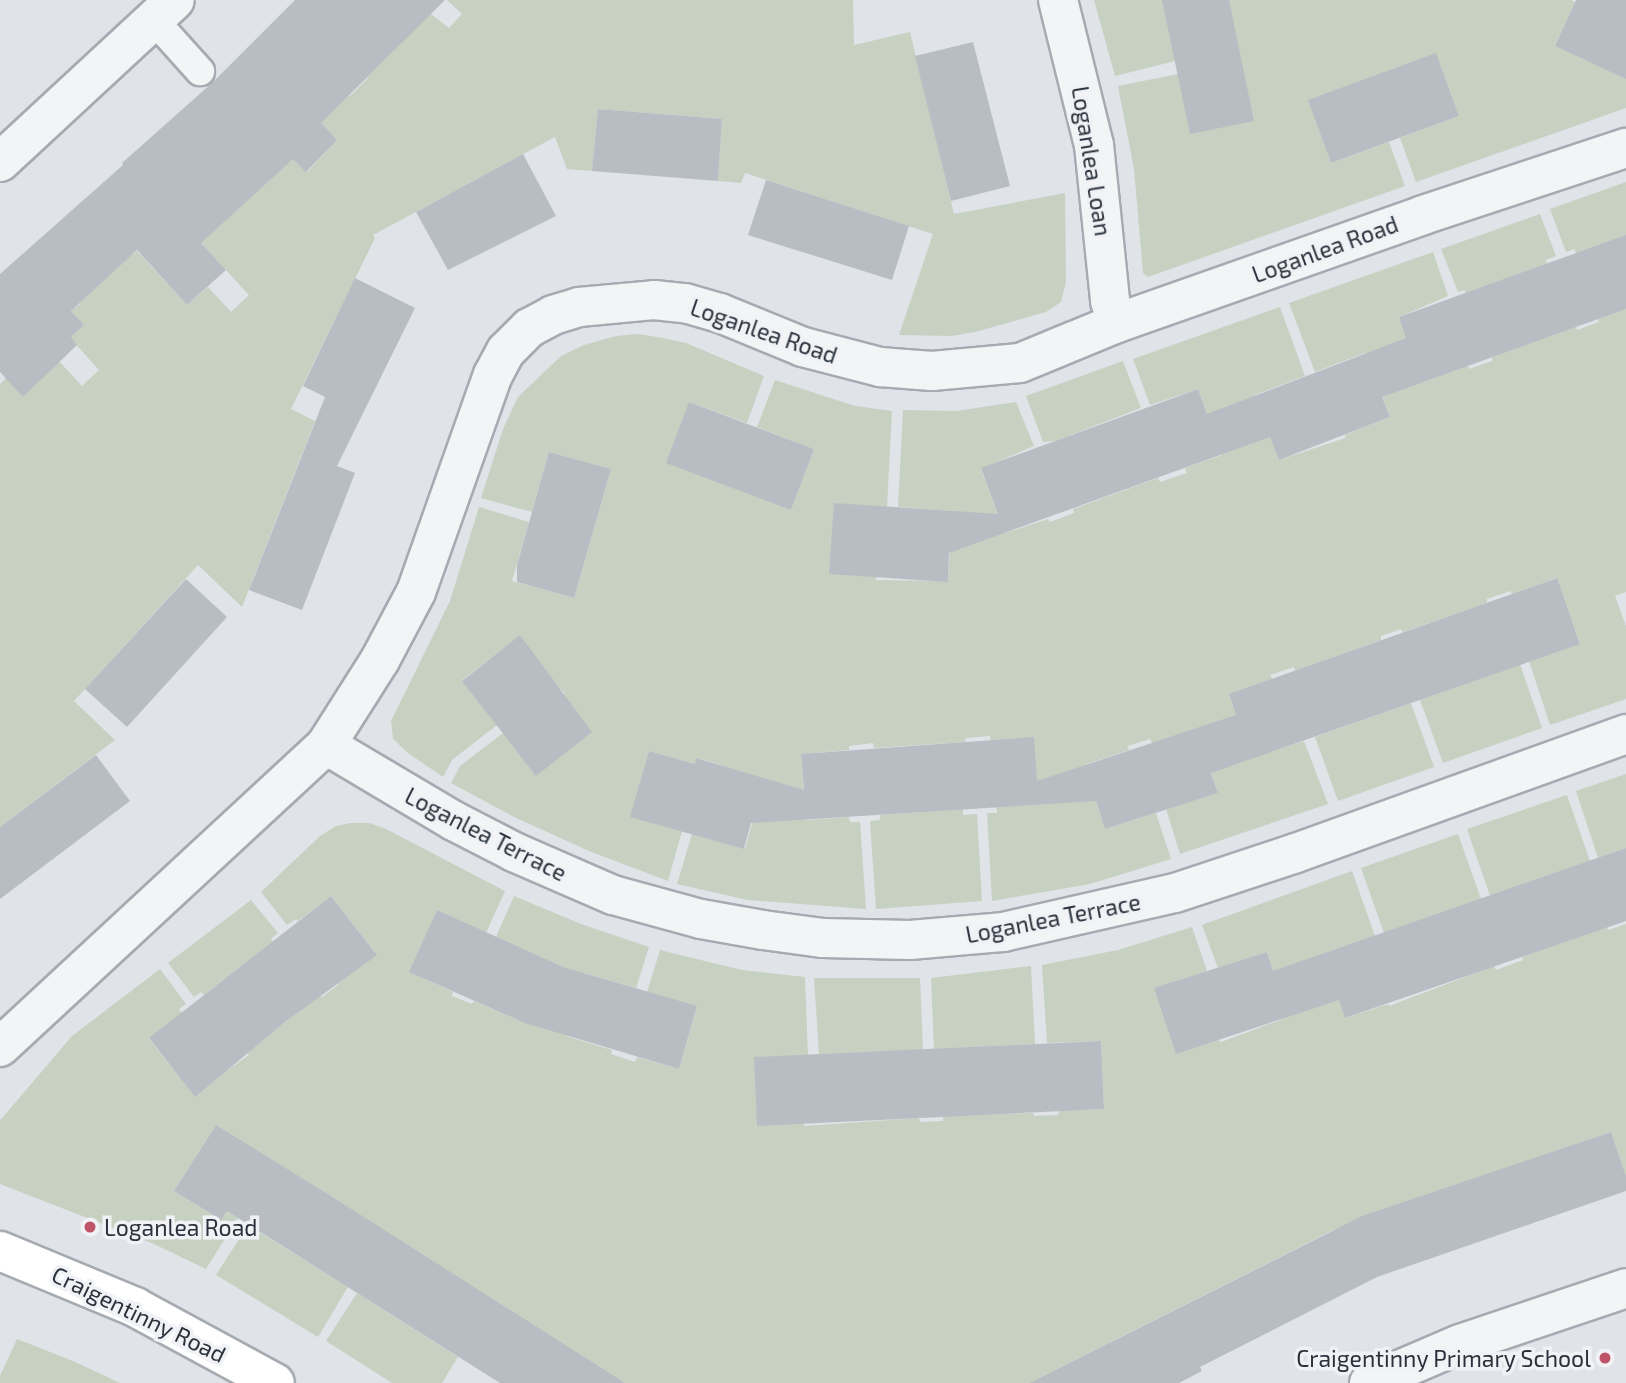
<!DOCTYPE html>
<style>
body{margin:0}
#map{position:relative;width:1626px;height:1383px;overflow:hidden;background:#e0e3e8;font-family:"Exo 2",sans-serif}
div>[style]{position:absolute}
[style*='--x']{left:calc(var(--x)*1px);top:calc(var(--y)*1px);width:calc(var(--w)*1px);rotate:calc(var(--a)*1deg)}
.green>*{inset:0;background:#c6d1c2}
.building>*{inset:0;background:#b8bdc4}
.roads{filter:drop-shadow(2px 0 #a6aab1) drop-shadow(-2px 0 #a6aab1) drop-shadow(0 2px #a6aab1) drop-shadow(0 -2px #a6aab1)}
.lane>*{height:28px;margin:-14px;padding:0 14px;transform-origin:14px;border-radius:14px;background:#f3f4f6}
.street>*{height:38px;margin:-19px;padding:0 19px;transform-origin:19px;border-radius:19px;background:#f3f4f6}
.secondary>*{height:38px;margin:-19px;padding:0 19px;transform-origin:19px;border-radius:19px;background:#fff}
.dots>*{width:19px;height:19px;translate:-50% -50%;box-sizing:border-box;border:4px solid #f0f2f5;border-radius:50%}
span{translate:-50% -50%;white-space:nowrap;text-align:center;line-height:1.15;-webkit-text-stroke:7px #f0f2f5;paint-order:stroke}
.street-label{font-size:23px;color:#2b323d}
.poi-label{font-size:23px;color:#2b323d}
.left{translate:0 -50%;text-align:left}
.right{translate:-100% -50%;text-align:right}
</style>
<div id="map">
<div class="green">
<div style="clip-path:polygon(447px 0,853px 0,854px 45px,910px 32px,954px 214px,1065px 193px,1066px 282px,1061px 302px,1046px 312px,975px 332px,952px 336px,899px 335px,933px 234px,745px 173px,741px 183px,718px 181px,722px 119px,598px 109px,592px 171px,567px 169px,555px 137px,373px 235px,375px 238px,291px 409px,315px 421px,242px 607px,198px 565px,74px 701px,115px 740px,0 827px,0 384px,6px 378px,23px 396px,43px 344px,82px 386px,99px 370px,70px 338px,84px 325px,71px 311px,80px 304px,75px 298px,137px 251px,187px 305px,208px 287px,231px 312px,249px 295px,175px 215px,279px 145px,307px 172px,337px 140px,299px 102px,328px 74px,350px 96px,368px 78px,339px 54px,431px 14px,449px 28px,462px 14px)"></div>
<div style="clip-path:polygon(1094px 0,1167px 0,1175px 61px,1115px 76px)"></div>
<div style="clip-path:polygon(1229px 0,1571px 0,1575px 2px,1555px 46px,1619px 75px,1626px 61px,1626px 108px,1416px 182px,1400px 138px,1459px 116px,1436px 54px,1309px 100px,1331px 163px,1389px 142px,1405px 186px,1148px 277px,1143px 273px,1134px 169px,1118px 86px,1178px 74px)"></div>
<div style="clip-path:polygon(1626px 182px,1626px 255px,1576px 253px,1574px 249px,1566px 252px,1550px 209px)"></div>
<div style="clip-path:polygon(1540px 214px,1556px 256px,1546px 260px,1547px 264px,1466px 293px,1464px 290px,1458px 292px,1441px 249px)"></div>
<div style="clip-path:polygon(1433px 252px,1448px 296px,1399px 317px,1423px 382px,1468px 366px,1469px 369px,1492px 361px,1492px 357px,1576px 327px,1577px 330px,1599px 322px,1598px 319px,1626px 309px,1626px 592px,1615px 596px,1626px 626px,1626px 699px,1550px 725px,1529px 661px,1580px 643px,1556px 578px,1512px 594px,1510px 591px,1487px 599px,1487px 603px,1403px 632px,1401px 629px,1381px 636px,1381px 640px,1295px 671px,1294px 667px,1270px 675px,1272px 679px,1229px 695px,1252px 758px,1304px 741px,1328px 804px,1180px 854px,1166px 809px,1218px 793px,1197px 729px,1152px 743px,1150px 739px,1128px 746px,1129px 750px,1084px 765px,1105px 829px,1156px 813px,1171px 859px,1090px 884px,992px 901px,987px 813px,997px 813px,990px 736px,966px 738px,965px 742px,874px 748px,873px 743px,849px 746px,849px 750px,801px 754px,806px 820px,849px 817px,850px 822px,860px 822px,866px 909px,748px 900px,677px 884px,692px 834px,745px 849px,763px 784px,718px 764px,697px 758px,695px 764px,649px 751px,682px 831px,668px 881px,589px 851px,514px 817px,451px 783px,460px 766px,503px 733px,565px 694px,517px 638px,462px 680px,497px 725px,452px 760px,443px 777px,408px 753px,393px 739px,391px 721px,450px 601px,479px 507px,529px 522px,512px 581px,574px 598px,611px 469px,549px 452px,532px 512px,481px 498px,503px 429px,518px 397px,561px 356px,584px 345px,616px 336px,638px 334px,663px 338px,686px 343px,764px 376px,747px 423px,689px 402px,791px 510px,814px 449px,757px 427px,775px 380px,855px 406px,892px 411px,887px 507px,876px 580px,948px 581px,952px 511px,898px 507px,903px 410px,956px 411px,1016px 402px,1034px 446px,981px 469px,1005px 533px,1048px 519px,1050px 522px,1074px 513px,1073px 509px,1158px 478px,1160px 482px,1187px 473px,1185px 468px,1222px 455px,1198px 389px,1150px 405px,1133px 359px,1280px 307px,1305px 376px,1255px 395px,1279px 460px,1345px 438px,1345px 435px,1390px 417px,1365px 353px,1315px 372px,1289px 303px)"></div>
<div style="clip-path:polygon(1123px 361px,1141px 408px,1055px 441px,1043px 442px,1026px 396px)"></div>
<div style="clip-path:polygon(1520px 664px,1542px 728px,1443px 763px,1420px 700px)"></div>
<div style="clip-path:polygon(1411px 703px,1434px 767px,1338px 801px,1315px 737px)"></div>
<div style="clip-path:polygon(1626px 774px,1626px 848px,1598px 858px,1576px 791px)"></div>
<div style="clip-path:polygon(1567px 795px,1590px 861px,1490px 896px,1467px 829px)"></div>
<div style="clip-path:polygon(963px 809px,963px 815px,977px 814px,982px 901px,876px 909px,870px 821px,880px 820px,880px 815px)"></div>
<div style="clip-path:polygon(350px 823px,369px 823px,386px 829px,505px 891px,486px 933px,437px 910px,410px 972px,453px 992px,452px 996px,472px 1004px,474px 1001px,518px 1020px,545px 959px,496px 937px,514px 896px,581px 924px,649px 947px,636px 988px,584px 973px,566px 1036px,612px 1050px,611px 1054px,635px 1062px,637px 1057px,679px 1069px,697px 1007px,647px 992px,660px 950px,742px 970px,805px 977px,808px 1055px,804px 1126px,919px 1118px,920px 1122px,943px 1121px,943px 1116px,1033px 1113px,1034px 1116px,1058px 1115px,1059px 1111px,1104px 1109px,1101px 1041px,1047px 1043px,1042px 965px,1118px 950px,1192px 927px,1207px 971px,1155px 989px,1176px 1053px,1219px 1040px,1221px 1042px,1288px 1017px,1267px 952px,1218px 968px,1202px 925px,1352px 871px,1375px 936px,1323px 954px,1346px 1018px,1388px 1004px,1389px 1006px,1494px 966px,1496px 970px,1523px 960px,1522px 957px,1607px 927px,1608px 930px,1626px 924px,1626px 1176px,1611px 1132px,1331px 1231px,1111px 1342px,1065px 1383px,608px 1383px,216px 1125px,174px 1191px,220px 1220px,227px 1211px,238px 1218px,206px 1269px,154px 1244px,0 1184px,0 1120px,3px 1117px,72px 1036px,160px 969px,186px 1004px,179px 1009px,182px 1013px,149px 1039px,193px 1094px,249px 1055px,247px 1052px,320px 995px,322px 997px,339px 984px,338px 981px,375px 952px,331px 896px,298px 921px,296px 919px,287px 925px,261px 892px,320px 836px,336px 826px)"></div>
<div style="clip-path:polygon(1458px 834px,1481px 899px,1384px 933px,1361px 868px)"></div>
<div style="clip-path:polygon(251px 900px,278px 933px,271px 939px,273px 942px,204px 995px,201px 992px,194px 997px,168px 963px)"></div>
<div style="clip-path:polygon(1031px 966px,1035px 1044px,934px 1049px,931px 978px)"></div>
<div style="clip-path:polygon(814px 978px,920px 978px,923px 1050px,819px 1054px)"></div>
<div style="clip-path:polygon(248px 1225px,348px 1287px,318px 1337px,216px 1275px)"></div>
<div style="clip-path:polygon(357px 1293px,458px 1357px,442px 1383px,392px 1383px,326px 1341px)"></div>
<div style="clip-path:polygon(17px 1339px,73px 1361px,120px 1383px,0 1383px,0 1376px)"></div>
</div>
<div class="building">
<div style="clip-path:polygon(295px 0,445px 0,321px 123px,337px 140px,306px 172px,293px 159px,201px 243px,226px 270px,187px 305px,137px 250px,71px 311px,84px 325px,71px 337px,77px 345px,23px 397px,0 372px,0 274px,123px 165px,122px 163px,212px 83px)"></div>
<div style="clip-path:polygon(1162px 0,1229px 0,1254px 121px,1190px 134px)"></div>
<div style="clip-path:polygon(1576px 0,1626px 0,1626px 79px,1555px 46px)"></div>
<div style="clip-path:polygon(973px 42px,1010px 186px,951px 201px,915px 56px)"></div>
<div style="clip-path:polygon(1436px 53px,1459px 116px,1331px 163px,1308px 100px)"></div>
<div style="clip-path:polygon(598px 109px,722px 119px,718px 181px,592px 171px)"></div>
<div style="clip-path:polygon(523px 154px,556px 216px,448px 270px,416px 212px)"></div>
<div style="clip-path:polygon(766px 180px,909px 226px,892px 280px,748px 235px)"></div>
<div style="clip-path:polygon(1626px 235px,1626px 309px,1382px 397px,1390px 417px,1279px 460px,1270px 437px,949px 553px,948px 582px,829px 574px,834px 503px,998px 514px,981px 468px,1198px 389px,1207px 414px,1406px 338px,1399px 317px)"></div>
<div style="clip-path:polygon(355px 278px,415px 308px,337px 466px,355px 473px,302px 610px,249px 590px,325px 397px,303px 386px)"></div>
<div style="clip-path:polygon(689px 402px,814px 449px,791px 510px,666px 463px)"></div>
<div style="clip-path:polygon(549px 452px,611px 469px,574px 598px,517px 582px,517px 565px)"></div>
<div style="clip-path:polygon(1557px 578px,1580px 644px,1211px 773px,1218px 793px,1105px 829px,1096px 801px,751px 823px,744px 849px,630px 817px,649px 751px,695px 764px,696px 758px,804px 790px,801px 754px,1034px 737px,1037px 781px,1236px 715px,1229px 694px)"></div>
<div style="clip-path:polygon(186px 579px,227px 617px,127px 727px,85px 689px)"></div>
<div style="clip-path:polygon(520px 635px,592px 732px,536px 776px,462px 681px)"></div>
<div style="clip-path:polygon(96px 755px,130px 801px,0 899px,0 827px)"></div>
<div style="clip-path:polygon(1626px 848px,1626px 921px,1345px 1018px,1339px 1000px,1176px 1054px,1154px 988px,1267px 952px,1273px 971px)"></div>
<div style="clip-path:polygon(331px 896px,377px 955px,285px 1022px,195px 1097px,149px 1038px)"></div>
<div style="clip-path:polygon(437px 910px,563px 967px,697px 1006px,679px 1069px,525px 1023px,409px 972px)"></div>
<div style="clip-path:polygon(1101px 1041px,1104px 1109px,757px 1126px,754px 1057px)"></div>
<div style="clip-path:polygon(216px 1125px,334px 1198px,625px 1383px,500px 1383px,227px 1211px,221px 1220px,174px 1191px)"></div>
<div style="clip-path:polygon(1611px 1132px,1626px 1176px,1626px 1191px,1377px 1277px,1200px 1367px,1202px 1371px,1179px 1383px,1030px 1383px,1362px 1216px)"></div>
</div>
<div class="roads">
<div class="lane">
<div style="--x:154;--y:20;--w:69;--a:48"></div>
</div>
<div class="street">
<div style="--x:1058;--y:0;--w:149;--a:76.1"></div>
<div style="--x:1094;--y:145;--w:157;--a:84.1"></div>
<div style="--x:1110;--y:301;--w:23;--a:72"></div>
<div style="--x:0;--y:162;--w:238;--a:-42.8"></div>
<div style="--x:326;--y:745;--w:149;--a:30.7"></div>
<div style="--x:454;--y:821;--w:68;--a:27.3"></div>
<div style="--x:514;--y:852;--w:108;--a:23.5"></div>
<div style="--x:613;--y:895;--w:91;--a:15.3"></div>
<div style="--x:701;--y:919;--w:63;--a:10.1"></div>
<div style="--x:763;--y:930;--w:61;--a:7.6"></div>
<div style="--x:823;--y:938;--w:87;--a:1.3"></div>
<div style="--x:910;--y:940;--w:93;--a:-4.9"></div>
<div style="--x:1003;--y:932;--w:176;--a:-12.8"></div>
<div style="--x:1175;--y:893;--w:127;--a:-18.3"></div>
<div style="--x:1296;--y:853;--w:351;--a:-19.8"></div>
<div style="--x:0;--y:1047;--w:444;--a:-42.8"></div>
<div style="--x:326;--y:745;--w:101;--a:-57.6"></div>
<div style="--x:380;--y:660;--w:77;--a:-62.1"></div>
<div style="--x:416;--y:592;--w:230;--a:-70.5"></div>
<div style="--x:493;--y:375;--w:27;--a:-62"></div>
<div style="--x:506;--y:351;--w:33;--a:-45"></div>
<div style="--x:529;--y:328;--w:27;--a:-28"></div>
<div style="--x:553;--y:315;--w:27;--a:-17"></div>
<div style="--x:579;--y:307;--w:75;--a:-5.3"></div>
<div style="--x:654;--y:300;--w:31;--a:6"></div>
<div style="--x:685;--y:303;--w:36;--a:16"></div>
<div style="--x:720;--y:313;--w:90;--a:22.3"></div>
<div style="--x:803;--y:347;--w:80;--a:14.6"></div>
<div style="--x:880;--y:367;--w:52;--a:4.4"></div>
<div style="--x:932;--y:371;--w:88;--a:-5.2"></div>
<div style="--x:1020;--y:363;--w:105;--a:-22.4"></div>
<div style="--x:1117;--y:323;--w:324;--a:-19.4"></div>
<div style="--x:1423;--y:215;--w:214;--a:-18.3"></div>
<div style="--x:1369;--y:1383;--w:99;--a:-23.2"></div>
<div style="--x:1460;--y:1344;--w:175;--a:-18.6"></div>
</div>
<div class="secondary">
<div style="--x:0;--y:1251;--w:146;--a:22.5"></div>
<div style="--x:135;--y:1307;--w:159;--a:28.5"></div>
</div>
</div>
<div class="dots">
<div style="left:90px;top:1227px;background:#bf5367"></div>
<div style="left:1605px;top:1358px;background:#bf5367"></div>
</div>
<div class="street-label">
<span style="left:1092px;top:161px;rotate:81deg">Loganlea Loan</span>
<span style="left:1325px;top:249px;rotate:-20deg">Loganlea Road</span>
<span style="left:764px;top:331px;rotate:19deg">Loganlea Road</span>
<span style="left:486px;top:834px;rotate:27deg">Loganlea Terrace</span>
<span style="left:1053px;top:918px;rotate:-11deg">Loganlea Terrace</span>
<span style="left:139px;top:1314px;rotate:26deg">Craigentinny Road</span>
</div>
<div class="poi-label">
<span class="left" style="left:104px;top:1227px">Loganlea Road</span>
<span class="right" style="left:1591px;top:1358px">Craigentinny Primary School</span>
</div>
</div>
